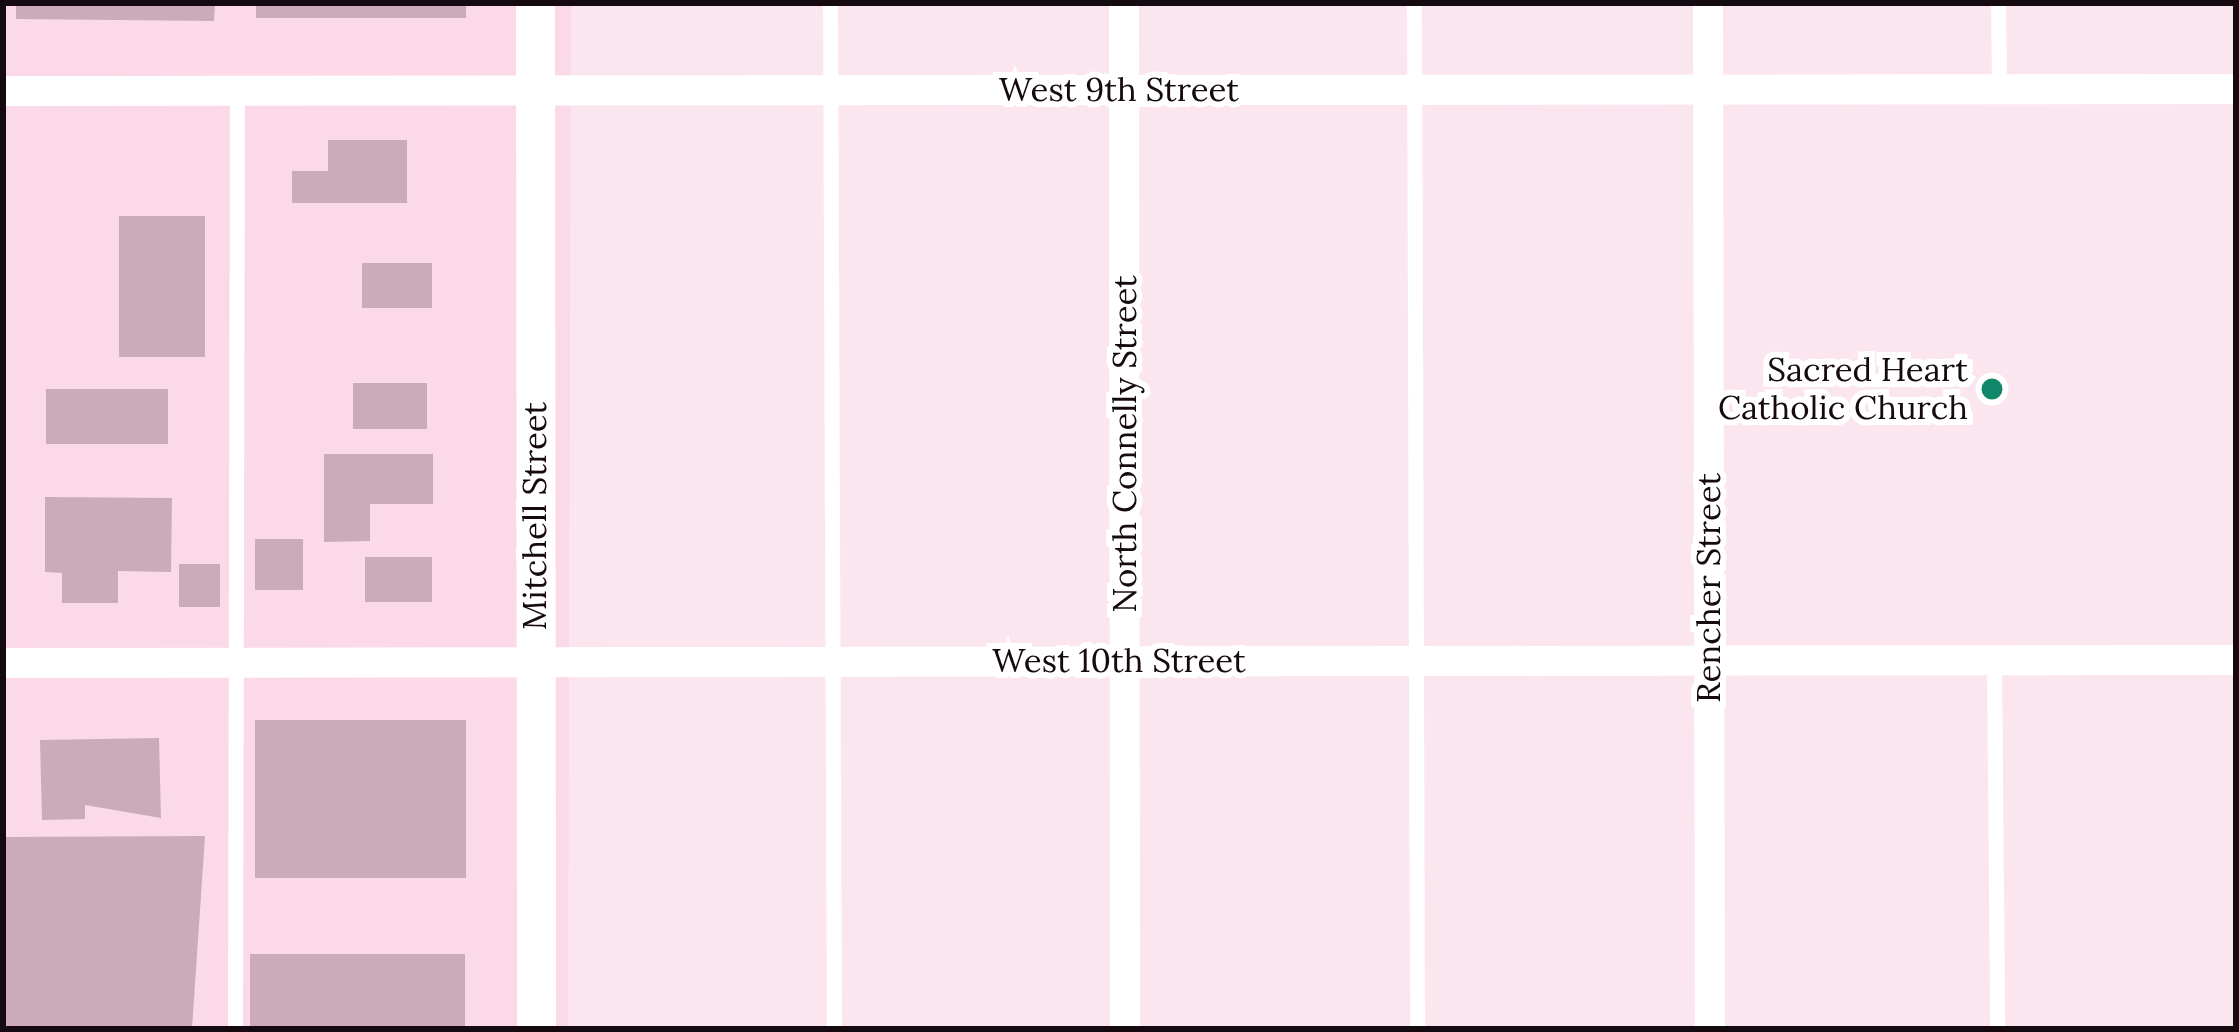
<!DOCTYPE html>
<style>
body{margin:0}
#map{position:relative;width:2239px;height:1032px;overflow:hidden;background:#fbe6f0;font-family:Lora,serif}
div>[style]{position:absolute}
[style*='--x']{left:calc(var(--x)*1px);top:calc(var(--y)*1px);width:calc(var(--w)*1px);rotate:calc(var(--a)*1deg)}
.built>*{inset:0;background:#fbd9e8}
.building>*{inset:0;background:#cbabba}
.service>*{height:15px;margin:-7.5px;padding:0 7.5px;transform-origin:7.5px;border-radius:7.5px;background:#fff}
.minor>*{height:30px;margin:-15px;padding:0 15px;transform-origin:15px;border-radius:15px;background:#fff}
.tertiary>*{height:39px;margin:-19.5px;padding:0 19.5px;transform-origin:19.5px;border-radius:19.5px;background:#fff}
.dots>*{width:33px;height:33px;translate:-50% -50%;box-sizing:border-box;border:6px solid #fff;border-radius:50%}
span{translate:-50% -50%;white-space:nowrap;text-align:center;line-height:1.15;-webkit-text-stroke:12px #fff;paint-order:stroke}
.street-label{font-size:33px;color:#150a10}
.poi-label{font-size:33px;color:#150a10}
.right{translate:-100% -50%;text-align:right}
.frame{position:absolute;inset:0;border:6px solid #150a10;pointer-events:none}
</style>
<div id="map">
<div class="built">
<div style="clip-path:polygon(3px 3px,571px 3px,568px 1029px,3px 1029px)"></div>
</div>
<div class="building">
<div style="clip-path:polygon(16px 3px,215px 3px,214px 21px,16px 19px)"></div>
<div style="clip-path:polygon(256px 3px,466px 3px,466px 18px,256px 18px)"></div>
<div style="clip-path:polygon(328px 140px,407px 140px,407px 203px,292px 203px,292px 171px,328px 171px)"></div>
<div style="clip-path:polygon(119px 216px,205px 216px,205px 357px,119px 357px)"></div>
<div style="clip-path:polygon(362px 263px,432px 263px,432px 308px,362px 308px)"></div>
<div style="clip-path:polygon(353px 383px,427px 383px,427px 429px,353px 429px)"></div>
<div style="clip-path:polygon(46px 389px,168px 389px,168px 444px,46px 444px)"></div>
<div style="clip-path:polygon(324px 454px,433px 454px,433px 504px,370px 504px,370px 541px,324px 542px)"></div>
<div style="clip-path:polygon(45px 497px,172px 498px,171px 572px,118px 571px,118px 603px,62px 603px,62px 573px,45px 572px)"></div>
<div style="clip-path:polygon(255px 539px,303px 539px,303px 590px,255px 590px)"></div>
<div style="clip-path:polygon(365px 557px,432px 557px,432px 602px,365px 602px)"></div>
<div style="clip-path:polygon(179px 564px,220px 564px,220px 607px,179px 607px)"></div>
<div style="clip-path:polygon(255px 720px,466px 720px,466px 878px,255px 878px)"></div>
<div style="clip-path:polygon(159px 738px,161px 818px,85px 805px,85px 819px,42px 820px,40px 740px)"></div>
<div style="clip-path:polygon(205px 836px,192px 1029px,4px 1029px,4px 837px)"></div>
<div style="clip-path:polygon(250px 954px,465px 954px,465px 1029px,250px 1029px)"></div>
</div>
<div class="service">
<div style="--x:830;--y:3;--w:1026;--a:89.78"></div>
<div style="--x:1414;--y:3;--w:1026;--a:89.83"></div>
<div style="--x:1998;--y:3;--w:86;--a:89.3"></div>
<div style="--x:1994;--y:660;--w:369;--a:89.5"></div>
<div style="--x:235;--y:1029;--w:938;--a:-89.88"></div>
</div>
<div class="minor">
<div style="--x:1124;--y:3;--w:1026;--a:89.94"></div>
<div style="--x:1708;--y:3;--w:1026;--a:89.89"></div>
<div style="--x:3;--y:91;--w:2233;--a:-0.05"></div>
<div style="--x:3;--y:663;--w:2233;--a:-0.08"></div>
</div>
<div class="tertiary">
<div style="--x:535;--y:3;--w:1026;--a:89.94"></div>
</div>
<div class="dots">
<div style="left:1992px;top:389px;background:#108768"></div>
</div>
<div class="street-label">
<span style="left:1119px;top:90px">West 9th Street</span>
<span style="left:1125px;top:444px;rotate:-90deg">North Connelly Street</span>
<span style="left:535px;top:516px;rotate:-90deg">Mitchell Street</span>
<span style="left:1709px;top:588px;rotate:-90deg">Rencher Street</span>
<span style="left:1119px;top:661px">West 10th Street</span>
</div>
<div class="poi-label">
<span class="right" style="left:1968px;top:389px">Sacred Heart<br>Catholic Church</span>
</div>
<div class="frame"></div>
</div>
